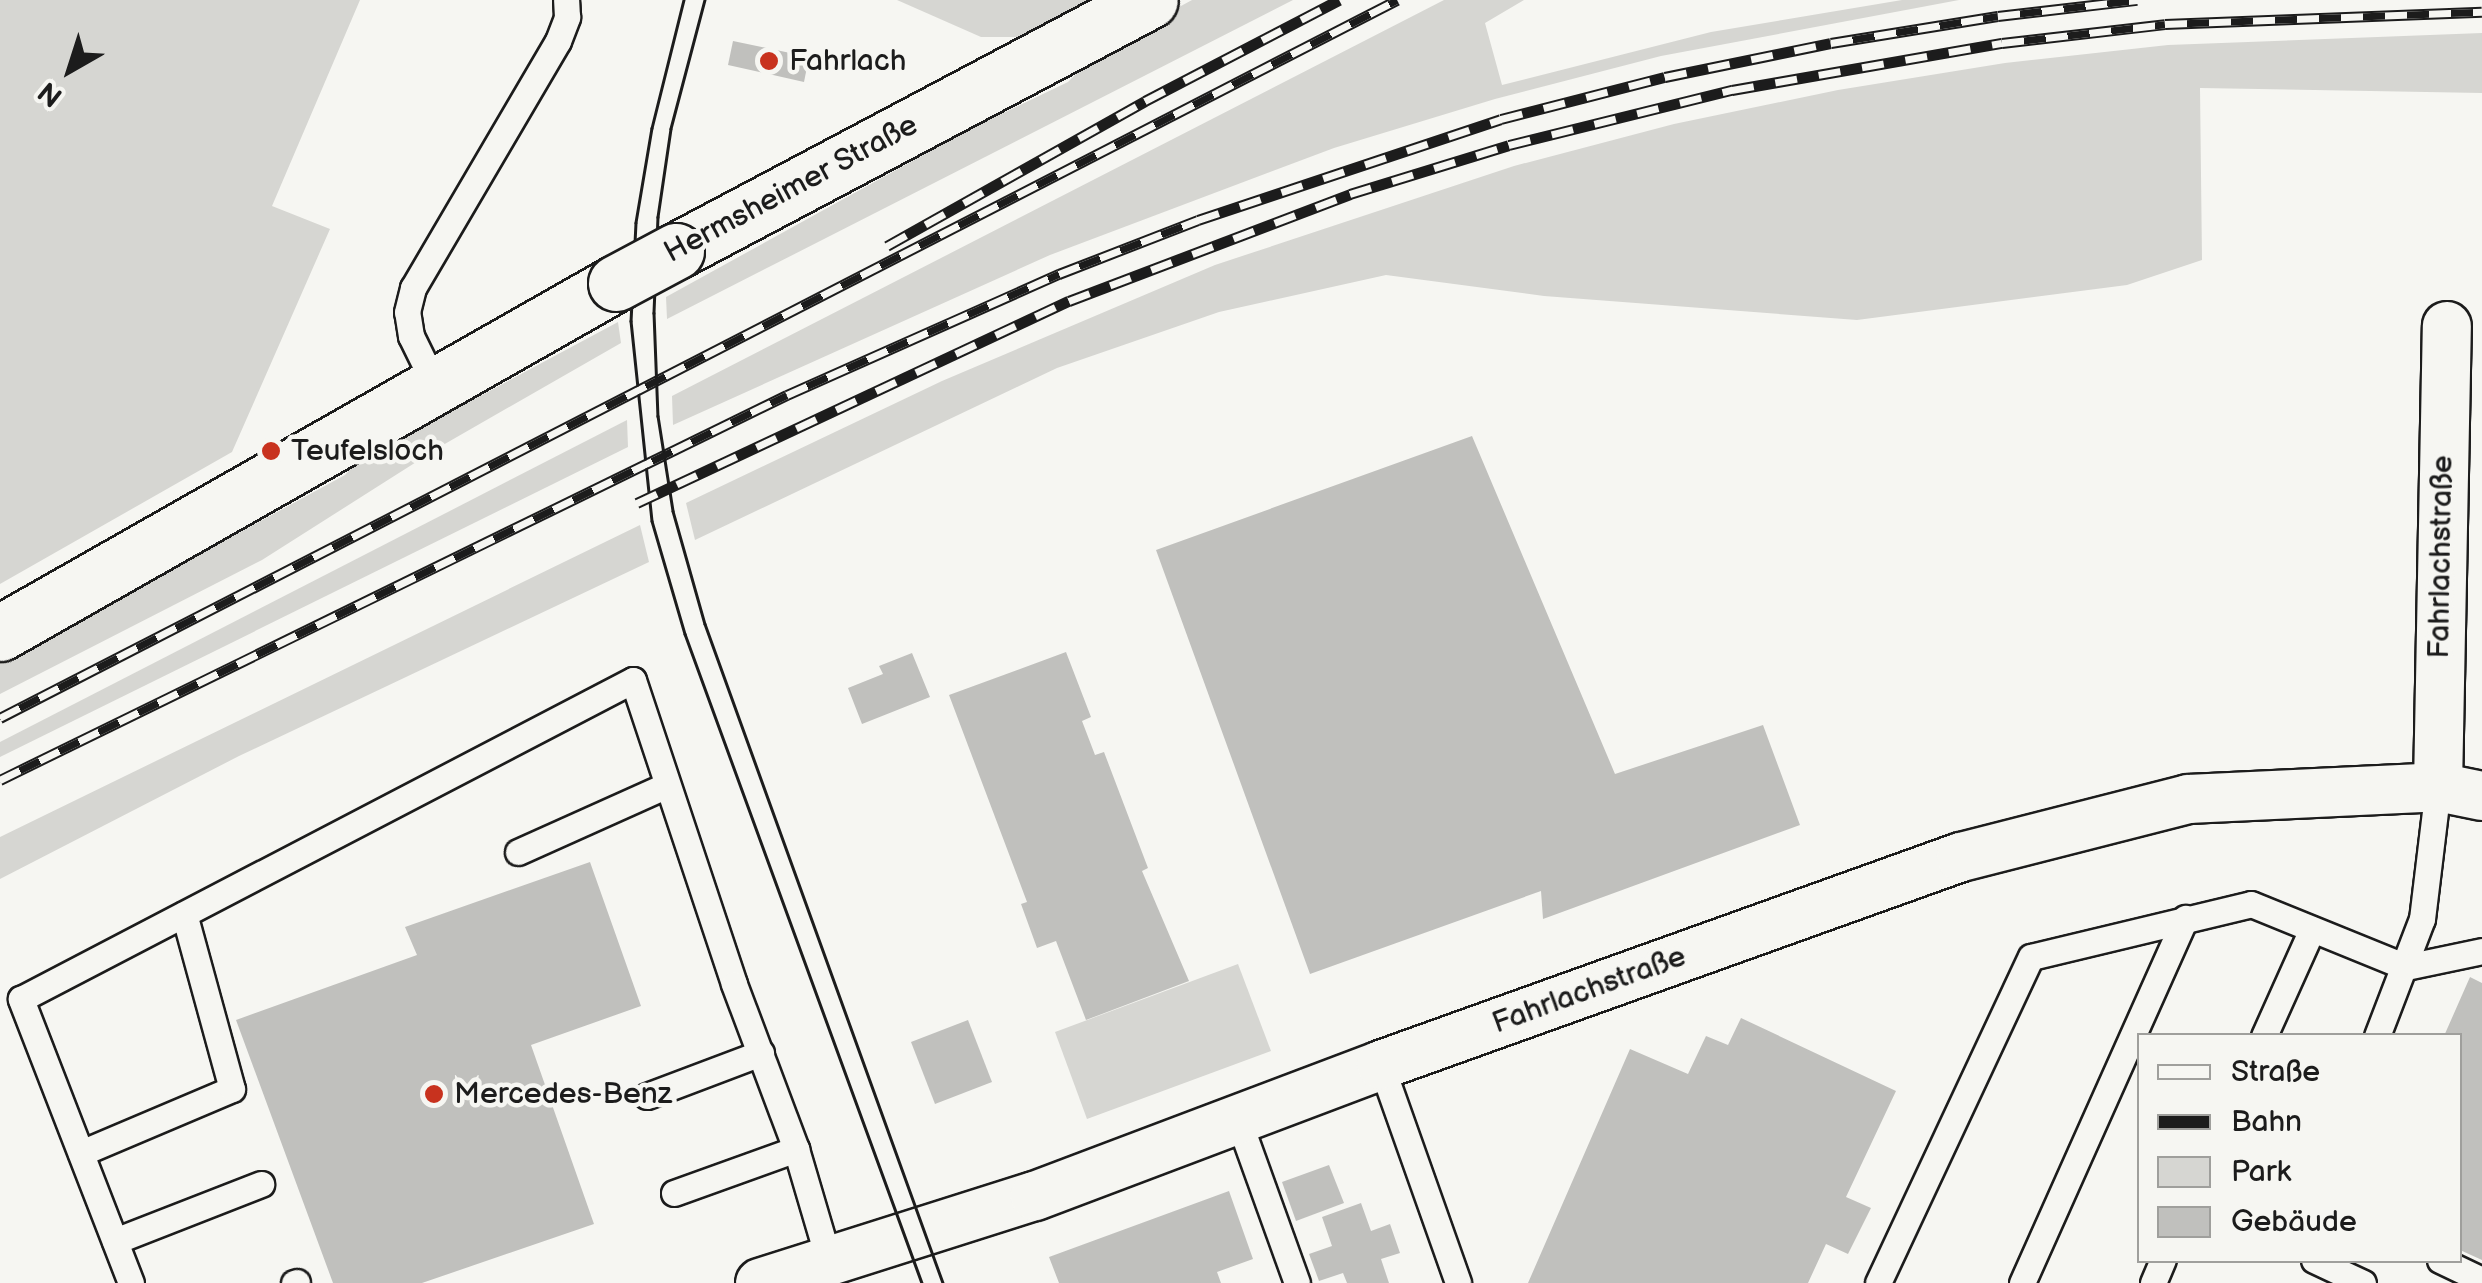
<!DOCTYPE html>
<meta charset="utf-8">
<style>
body{margin:0}
#map{position:relative;width:2482px;height:1283px;overflow:hidden;background:#f6f6f2;font-family:"Balsamiq Sans",sans-serif}
div>[style]{position:absolute}
[style*='--x']{left:calc(var(--x)*1px);top:calc(var(--y)*1px);width:calc(var(--w)*1px);rotate:calc(var(--a)*1deg)}
.green>*{inset:0;background:#d6d6d2}
.building>*{inset:0;background:#c0c0bd}
.roads{filter:drop-shadow(2px 0 #1c1c1c) drop-shadow(-2px 0 #1c1c1c) drop-shadow(0 2px #1c1c1c) drop-shadow(0 -2px #1c1c1c)}
.service>*{height:25px;margin:-12.5px;padding:0 12.5px;transform-origin:12.5px;border-radius:12.5px;background:#f6f6f2}
.minor>*{height:48px;margin:-24px;padding:0 24px;transform-origin:24px;border-radius:24px;background:#f6f6f2}
.tertiary>*{height:55px;margin:-27.5px;padding:0 27.5px;transform-origin:27.5px;border-radius:27.5px;background:#f6f6f2}
.tram>*{height:2.5px;margin:-1.25px;padding:0 1.25px;transform-origin:1.25px;border-radius:1.25px;background:#1c1c1c}
.rail>*{height:11px;margin-top:-5.5px;transform-origin:0;background:repeating-linear-gradient(90deg,#f6f6f2 0 22px,#1c1c1c 0 44px);box-sizing:border-box;border-block:2px solid #1c1c1c}
.bridges{filter:drop-shadow(2px 0 #1c1c1c) drop-shadow(-2px 0 #1c1c1c) drop-shadow(0 2px #1c1c1c) drop-shadow(0 -2px #1c1c1c)}
.tertiary-bridge>*{height:55px;margin:-27.5px;padding:0 27.5px;transform-origin:27.5px;border-radius:27.5px;background:#f6f6f2}
.dots>*{width:28px;height:28px;translate:-50% -50%;box-sizing:border-box;border:5px solid #f6f6f2;border-radius:50%}
span{translate:-50% -50%;white-space:nowrap;text-align:center;line-height:1.15;-webkit-text-stroke:9px #f6f6f2;paint-order:stroke}
.poi-label{font-size:30px;color:#1c1c1c}
.left{translate:0 -50%;text-align:left}
.street-label{font-size:30px;color:#1c1c1c}
.legend{position:absolute;left:2137px;top:1033px;width:325px;height:230px;box-sizing:border-box;background:#f6f6f2;border:2px solid #9f9f9c;margin:0;padding:12px 18px;list-style:none;font-size:30px;color:#1c1c1c}
.legend li{display:flex;align-items:center;gap:20px;height:50px}
.legend b{width:50px;border:2px solid #9f9f9c}
.north{position:absolute;left:20px;top:20px;width:100px;height:100px;-webkit-text-stroke:8px #f6f6f2;paint-order:stroke;rotate:219deg;font-size:28px;font-weight:700;line-height:40px;text-align:center;color:#1c1c1c}
.north::after{content:'';display:block;margin:auto;width:35px;height:45px;background:#1c1c1c;clip-path:polygon(50% 0,100% 100%,50% 72%,0 100%)}
</style>
<div id="map">
<div class="green">
<div style="clip-path:polygon(0 0,360px 0,272px 206px,330px 229px,232px 452px,0 584px)"></div>
<div style="clip-path:polygon(897px 0,1094px 0,1019px 37px,981px 37px)"></div>
<div style="clip-path:polygon(1192px 0,1293px 0,667px 319px,666px 297px,974px 127px,1068px 82px,1100px 50px)"></div>
<div style="clip-path:polygon(1444px 0,1524px 0,1485px 23px,1502px 85px,1711px 32px,1902px 0,1959px 0,1661px 56px,1495px 99px,1334px 148px,1050px 255px,673px 425px,672px 396px)"></div>
<div style="clip-path:polygon(2482px 33px,2482px 93px,2200px 88px,2202px 260px,2127px 285px,1857px 320px,1544px 296px,1386px 275px,1219px 312px,1057px 368px,695px 540px,686px 503px,942px 381px,1215px 265px,1514px 166px,1674px 124px,1838px 90px,2005px 63px,2168px 45px)"></div>
<div style="clip-path:polygon(618px 322px,621px 343px,443px 445px,262px 560px,0 694px,0 663px,345px 475px,357px 462px)"></div>
<div style="clip-path:polygon(627px 420px,628px 447px,0 757px,0 742px)"></div>
<div style="clip-path:polygon(640px 525px,649px 562px,239px 756px,0 879px,0 837px)"></div>
<div style="clip-path:polygon(1238px 964px,1271px 1051px,1087px 1119px,1055px 1032px)"></div>
</div>
<div class="building">
<div style="clip-path:polygon(733px 41px,809px 57px,804px 82px,728px 65px)"></div>
<div style="clip-path:polygon(1472px 436px,1615px 774px,1763px 725px,1800px 825px,1543px 919px,1541px 891px,1310px 974px,1156px 550px)"></div>
<div style="clip-path:polygon(1066px 652px,1091px 717px,1082px 721px,1095px 755px,1104px 752px,1148px 868px,1142px 871px,1189px 981px,1086px 1020px,1056px 941px,1037px 948px,1021px 904px,1027px 902px,949px 695px)"></div>
<div style="clip-path:polygon(912px 653px,930px 697px,862px 724px,848px 688px,883px 674px,879px 666px)"></div>
<div style="clip-path:polygon(590px 862px,641px 1006px,531px 1045px,594px 1224px,422px 1283px,333px 1283px,236px 1020px,417px 955px,405px 927px)"></div>
<div style="clip-path:polygon(2470px 977px,2482px 983px,2482px 1260px,2460px 1250px,2460px 1036px,2444px 1036px)"></div>
<div style="clip-path:polygon(1741px 1018px,1896px 1091px,1846px 1197px,1871px 1208px,1848px 1254px,1826px 1244px,1808px 1283px,1528px 1283px,1630px 1049px,1688px 1074px,1706px 1036px,1728px 1045px)"></div>
<div style="clip-path:polygon(968px 1020px,992px 1082px,935px 1104px,911px 1042px)"></div>
<div style="clip-path:polygon(1329px 1165px,1344px 1203px,1296px 1221px,1282px 1182px)"></div>
<div style="clip-path:polygon(1229px 1191px,1253px 1259px,1217px 1272px,1221px 1283px,1059px 1283px,1049px 1257px)"></div>
<div style="clip-path:polygon(1361px 1203px,1371px 1231px,1390px 1224px,1400px 1253px,1381px 1259px,1389px 1283px,1347px 1283px,1343px 1273px,1319px 1281px,1309px 1254px,1332px 1246px,1322px 1217px)"></div>
</div>
<div class="roads">
<div class="service">
<div style="--x:434;--y:383;--w:52;--a:-116.1"></div>
<div style="--x:411;--y:336;--w:24;--a:-99"></div>
<div style="--x:407;--y:312;--w:25;--a:-76"></div>
<div style="--x:413;--y:288;--w:286;--a:-59.6"></div>
<div style="--x:558;--y:41;--w:26;--a:-69"></div>
<div style="--x:567;--y:17;--w:17;--a:-93"></div>
<div style="--x:518;--y:852;--w:163;--a:-24.2"></div>
<div style="--x:2264;--y:1036;--w:117;--a:-65.8"></div>
<div style="--x:2377;--y:1036;--w:125;--a:-69"></div>
<div style="--x:2422;--y:919;--w:133;--a:-83.1"></div>
<div style="--x:1381;--y:1065;--w:231;--a:70.5"></div>
<div style="--x:647;--y:1096;--w:122;--a:-20.7"></div>
<div style="--x:1238;--y:1119;--w:174;--a:70.2"></div>
<div style="--x:81;--y:1153;--w:164;--a:-23"></div>
<div style="--x:232;--y:1089;--w:181;--a:-105.3"></div>
<div style="--x:674;--y:1193;--w:130;--a:-19.8"></div>
<div style="--x:115;--y:1241;--w:157;--a:-21.3"></div>
<div style="--x:2314;--y:1260;--w:54;--a:25.1"></div>
<div style="--x:2440;--y:1260;--w:47;--a:25.5"></div>
<div style="--x:131;--y:1283;--w:305;--a:-111.2"></div>
<div style="--x:21;--y:999;--w:690;--a:-27.53"></div>
<div style="--x:633;--y:680;--w:320;--a:71.6"></div>
<div style="--x:734;--y:984;--w:176;--a:69.4"></div>
<div style="--x:796;--y:1149;--w:117;--a:73.6"></div>
<div style="--x:294;--y:1283;--w:3;--a:-18"></div>
<div style="--x:1878;--y:1283;--w:360;--a:-64.9"></div>
<div style="--x:2031;--y:957;--w:226;--a:-13.5"></div>
<div style="--x:2251;--y:904;--w:167;--a:22.1"></div>
<div style="--x:2406;--y:967;--w:78;--a:-11.9"></div>
<div style="--x:2022;--y:1283;--w:400;--a:-65.9"></div>
<div style="--x:2153;--y:1283;--w:25;--a:-67"></div>
</div>
<div class="minor">
<div style="--x:2438;--y:787;--w:461;--a:-88.9"></div>
<div style="--x:760;--y:1283;--w:288;--a:-17.6"></div>
<div style="--x:1035;--y:1196;--w:370;--a:-20.7"></div>
<div style="--x:1381;--y:1065;--w:616;--a:-19.73"></div>
<div style="--x:1961;--y:857;--w:234;--a:-14.3"></div>
<div style="--x:2188;--y:799;--w:250;--a:-2.7"></div>
<div style="--x:2438;--y:787;--w:45;--a:11.6"></div>
</div>
<div class="tertiary">
<div style="--x:676;--y:251;--w:536;--a:-27.9"></div>
<div style="--x:0;--y:633;--w:708;--a:-29.6"></div>
</div>
</div>
<div class="tram">
<div style="--x:684;--y:0;--w:132;--a:104"></div>
<div style="--x:652;--y:128;--w:96;--a:99.6"></div>
<div style="--x:636;--y:223;--w:98;--a:92.9"></div>
<div style="--x:631;--y:321;--w:201;--a:84"></div>
<div style="--x:652;--y:521;--w:118;--a:73.7"></div>
<div style="--x:685;--y:634;--w:691;--a:69.94"></div>
<div style="--x:705;--y:0;--w:133;--a:104.8"></div>
<div style="--x:671;--y:129;--w:89;--a:98.4"></div>
<div style="--x:658;--y:217;--w:96;--a:92.4"></div>
<div style="--x:654;--y:313;--w:103;--a:87.8"></div>
<div style="--x:658;--y:416;--w:96;--a:81"></div>
<div style="--x:673;--y:511;--w:117;--a:74.2"></div>
<div style="--x:705;--y:624;--w:701;--a:70.14"></div>
</div>
<div class="rail">
<div style="--x:887;--y:246;--w:296;--a:-29.3"></div>
<div style="--x:1145;--y:101;--w:219;--a:-27.5"></div>
<div style="--x:637;--y:503;--w:477;--a:-25.1"></div>
<div style="--x:1069;--y:301;--w:301;--a:-20.8"></div>
<div style="--x:1350;--y:194;--w:166;--a:-17.1"></div>
<div style="--x:1509;--y:145;--w:230;--a:-13.9"></div>
<div style="--x:1732;--y:90;--w:274;--a:-9.9"></div>
<div style="--x:2002;--y:43;--w:164;--a:-6.6"></div>
<div style="--x:2165;--y:24;--w:317;--a:-2.2"></div>
<div style="--x:0;--y:718;--w:1571;--a:-27.2"></div>
<div style="--x:0;--y:780;--w:876;--a:-26.07"></div>
<div style="--x:787;--y:395;--w:298;--a:-24"></div>
<div style="--x:1059;--y:274;--w:149;--a:-21.2"></div>
<div style="--x:1198;--y:220;--w:319;--a:-18.4"></div>
<div style="--x:1501;--y:119;--w:169;--a:-14.4"></div>
<div style="--x:1665;--y:77;--w:169;--a:-11.6"></div>
<div style="--x:1831;--y:43;--w:169;--a:-9.2"></div>
<div style="--x:1998;--y:16;--w:140;--a:-6.6"></div>
</div>
<div class="bridges">
<div class="tertiary-bridge">
<div style="--x:616;--y:283;--w:68;--a:-28.1"></div>
</div>
</div>
<div class="dots">
<div style="left:769px;top:61px;background:#c8321e"></div>
<div style="left:271px;top:451px;background:#c8321e"></div>
<div style="left:434px;top:1094px;background:#c8321e"></div>
</div>
<div class="poi-label">
<span class="left" style="left:789px;top:61px">Fahrlach</span>
<span class="left" style="left:291px;top:451px">Teufelsloch</span>
<span class="left" style="left:454px;top:1094px">Mercedes-Benz</span>
</div>
<div class="street-label">
<span style="left:791px;top:189px;rotate:-28deg">Hermsheimer Straße</span>
<span style="left:2441px;top:557px;rotate:-89deg">Fahrlachstraße</span>
<span style="left:1589px;top:990px;rotate:-20deg">Fahrlachstraße</span>
</div>
<ul class="legend">
<li><b style="height:12px;background:#f6f6f2"></b>Straße</li>
<li><b style="height:12px;background:#1c1c1c"></b>Bahn</li>
<li><b style="height:28px;background:#d6d6d2"></b>Park</li>
<li><b style="height:28px;background:#c0c0bd"></b>Gebäude</li>
</ul>
<div class="north">N</div>
</div>
